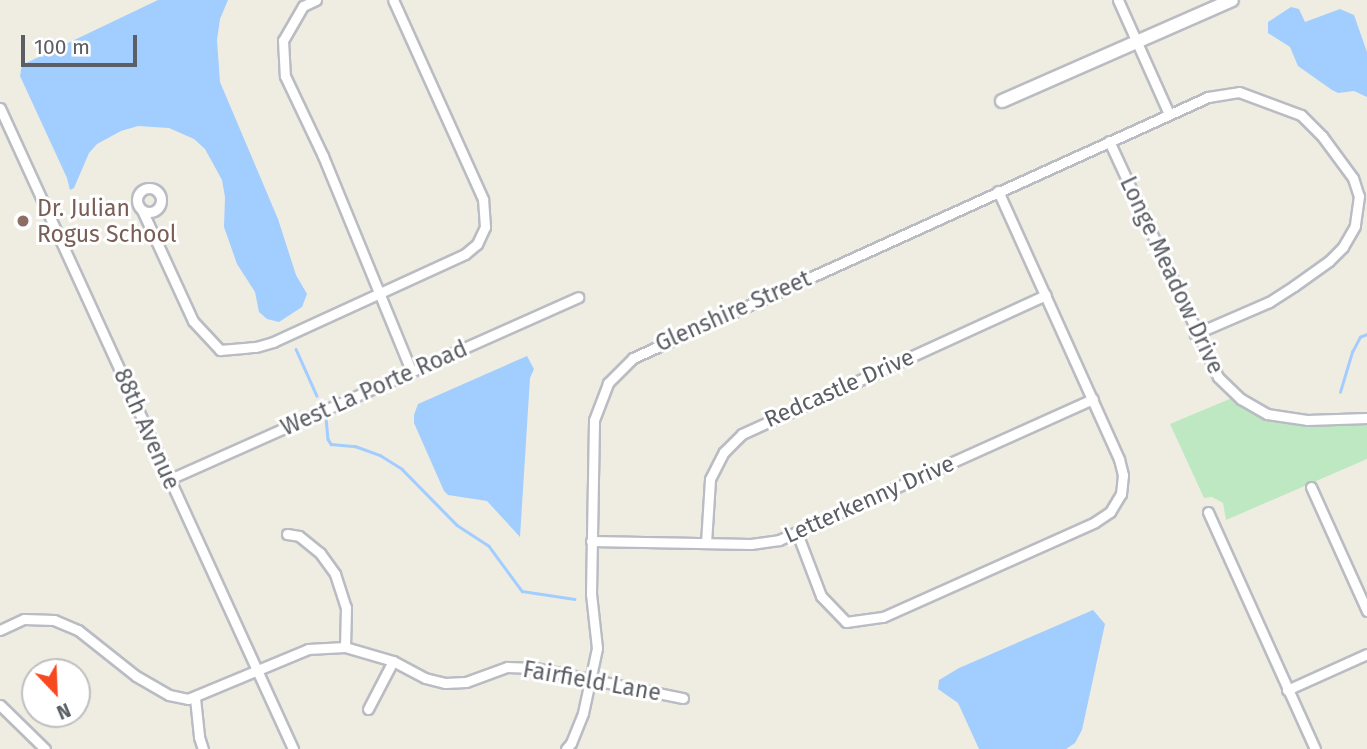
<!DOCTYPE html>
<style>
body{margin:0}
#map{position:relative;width:1367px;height:749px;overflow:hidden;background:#efede2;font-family:"Fira Sans",sans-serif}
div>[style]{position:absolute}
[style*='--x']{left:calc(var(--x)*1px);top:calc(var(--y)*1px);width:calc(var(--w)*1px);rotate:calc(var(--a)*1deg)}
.green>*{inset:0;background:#bde8c2}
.water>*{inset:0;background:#a2cdff}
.stream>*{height:2.5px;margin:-1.25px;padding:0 1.25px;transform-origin:1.25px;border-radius:1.25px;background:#a2cdff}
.roads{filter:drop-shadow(2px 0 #babcc3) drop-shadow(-2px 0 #babcc3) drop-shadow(0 2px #babcc3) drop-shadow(0 -2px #babcc3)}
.street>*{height:9px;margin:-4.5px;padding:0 4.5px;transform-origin:4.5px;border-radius:4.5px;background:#fff}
.street>.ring{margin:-4.5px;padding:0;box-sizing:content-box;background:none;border:9px solid #fff;border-radius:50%}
.secondary>*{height:12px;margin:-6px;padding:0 6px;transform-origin:6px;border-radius:6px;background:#fff}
.dots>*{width:19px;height:19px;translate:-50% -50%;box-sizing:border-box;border:4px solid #fff;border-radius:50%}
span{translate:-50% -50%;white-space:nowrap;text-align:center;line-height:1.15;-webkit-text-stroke:6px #fff;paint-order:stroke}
.education-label{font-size:23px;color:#785e54}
.left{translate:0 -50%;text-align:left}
.street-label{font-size:23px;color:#5b5e65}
.north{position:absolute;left:21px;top:658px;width:70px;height:70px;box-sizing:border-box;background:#fff;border:2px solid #bdbfc1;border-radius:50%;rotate:157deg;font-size:19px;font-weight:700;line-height:28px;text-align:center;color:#5b5e65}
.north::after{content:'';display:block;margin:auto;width:24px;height:32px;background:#f64921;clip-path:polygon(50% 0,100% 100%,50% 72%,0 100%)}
.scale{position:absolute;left:21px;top:35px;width:116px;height:32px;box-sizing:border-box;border:4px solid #5b5e65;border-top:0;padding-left:9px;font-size:21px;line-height:24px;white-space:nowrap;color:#5b5e65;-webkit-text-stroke:5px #fff;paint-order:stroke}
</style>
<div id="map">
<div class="green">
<div style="clip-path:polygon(1232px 398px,1254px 413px,1280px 421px,1367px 423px,1367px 459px,1226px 520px,1223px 503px,1212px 497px,1204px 498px,1170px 424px)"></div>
</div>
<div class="water">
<div style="clip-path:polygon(158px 0,228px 0,220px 19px,217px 40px,220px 82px,278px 219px,296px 275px,307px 294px,302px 307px,279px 322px,267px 319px,259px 312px,255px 292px,237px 264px,224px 227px,225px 197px,222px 180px,205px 149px,194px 139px,169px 128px,138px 126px,121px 131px,97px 144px,89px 153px,74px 188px,70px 190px,67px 178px,20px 76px,22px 65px)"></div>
<div style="clip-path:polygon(1291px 7px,1299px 9px,1305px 22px,1340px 9px,1354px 15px,1367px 52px,1367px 97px,1354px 91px,1338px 93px,1332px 90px,1298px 66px,1290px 47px,1268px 33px,1268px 22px)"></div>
<div style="clip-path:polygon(527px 356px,534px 369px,530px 378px,520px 537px,487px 501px,448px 495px,444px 491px,414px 423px,414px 415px,418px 404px)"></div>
<div style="clip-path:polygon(1093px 610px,1105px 624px,1082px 730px,1075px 743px,1066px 749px,979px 749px,958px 703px,938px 689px,939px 680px,959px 668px)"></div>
</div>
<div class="stream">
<div style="--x:296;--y:349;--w:51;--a:65.9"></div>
<div style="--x:1340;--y:392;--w:42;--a:-73.3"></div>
<div style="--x:1352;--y:352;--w:17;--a:-62"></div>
<div style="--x:1360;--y:337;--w:8;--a:-23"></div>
<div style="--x:326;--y:417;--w:22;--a:85"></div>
<div style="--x:328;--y:439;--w:6;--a:59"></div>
<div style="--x:331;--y:444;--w:24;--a:5"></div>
<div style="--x:355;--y:446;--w:27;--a:20"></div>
<div style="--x:380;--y:455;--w:26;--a:32"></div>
<div style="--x:402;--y:469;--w:78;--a:45.5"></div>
<div style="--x:457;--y:525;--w:38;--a:33"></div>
<div style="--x:489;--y:546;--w:56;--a:53.7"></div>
<div style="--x:522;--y:591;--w:53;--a:8.7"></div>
</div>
<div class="roads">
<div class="street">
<div style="--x:316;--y:0;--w:14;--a:155"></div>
<div style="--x:303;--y:6;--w:39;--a:120"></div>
<div style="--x:283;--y:40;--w:36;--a:87"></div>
<div style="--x:285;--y:76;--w:89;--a:64.6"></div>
<div style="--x:323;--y:156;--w:232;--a:67.7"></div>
<div style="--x:1118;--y:0;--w:125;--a:65.9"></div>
<div style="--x:0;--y:108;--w:705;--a:65.43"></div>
<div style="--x:1109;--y:141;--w:260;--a:65.2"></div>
<div style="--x:1218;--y:377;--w:32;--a:44"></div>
<div style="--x:1241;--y:399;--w:30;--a:30"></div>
<div style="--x:1267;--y:414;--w:40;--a:8.5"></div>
<div style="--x:1307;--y:420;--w:60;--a:-1.9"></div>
<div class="ring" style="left:137px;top:188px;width:15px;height:15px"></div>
<div style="--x:142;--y:210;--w:122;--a:65.3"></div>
<div style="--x:193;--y:321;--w:40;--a:47"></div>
<div style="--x:220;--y:350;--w:36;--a:-5"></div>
<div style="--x:256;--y:347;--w:18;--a:-16"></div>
<div style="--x:273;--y:342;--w:211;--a:-24.6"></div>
<div style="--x:465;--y:254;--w:16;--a:-40"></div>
<div style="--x:477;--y:244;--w:19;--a:-65"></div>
<div style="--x:485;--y:227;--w:28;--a:-94"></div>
<div style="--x:483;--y:199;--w:218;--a:-114.3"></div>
<div style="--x:170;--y:479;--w:447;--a:-24"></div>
<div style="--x:1311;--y:487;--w:136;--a:65.7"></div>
<div style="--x:1208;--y:512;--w:260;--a:65.7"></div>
<div style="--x:797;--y:533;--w:67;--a:69.1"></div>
<div style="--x:821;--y:596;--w:36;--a:46"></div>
<div style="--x:846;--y:622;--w:37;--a:-8"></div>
<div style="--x:883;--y:617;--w:232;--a:-24.1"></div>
<div style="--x:1095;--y:522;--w:18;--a:-34"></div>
<div style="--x:1110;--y:512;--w:21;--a:-59"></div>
<div style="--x:1121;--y:494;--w:19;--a:-84"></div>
<div style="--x:1123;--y:475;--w:16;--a:-104"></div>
<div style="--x:1119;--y:459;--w:294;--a:-114.3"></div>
<div style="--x:287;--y:534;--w:12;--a:9"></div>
<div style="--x:299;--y:536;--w:27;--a:39"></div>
<div style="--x:320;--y:553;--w:26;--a:54"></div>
<div style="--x:335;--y:574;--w:35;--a:72"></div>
<div style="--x:346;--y:607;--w:40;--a:91.4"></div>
<div style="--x:591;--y:541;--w:160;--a:1.1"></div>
<div style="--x:751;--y:544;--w:28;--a:-8"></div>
<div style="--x:779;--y:540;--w:344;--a:-24.2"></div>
<div style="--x:706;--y:543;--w:64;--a:-86.4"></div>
<div style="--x:710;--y:479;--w:30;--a:-63"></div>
<div style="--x:724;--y:452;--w:25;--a:-45"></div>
<div style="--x:742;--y:434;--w:334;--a:-24.6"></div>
<div style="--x:0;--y:630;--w:26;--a:-25"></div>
<div style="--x:24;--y:619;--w:30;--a:2"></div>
<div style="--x:54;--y:620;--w:26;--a:23"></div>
<div style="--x:78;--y:630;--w:74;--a:38.4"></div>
<div style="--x:136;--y:676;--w:38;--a:30"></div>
<div style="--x:169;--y:695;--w:19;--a:12"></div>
<div style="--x:188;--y:699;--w:130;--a:-22.6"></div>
<div style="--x:308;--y:649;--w:37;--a:-3"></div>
<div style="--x:345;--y:647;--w:50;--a:16.3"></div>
<div style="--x:393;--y:661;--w:36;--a:28"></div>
<div style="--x:425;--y:678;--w:21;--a:14"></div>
<div style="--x:445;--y:683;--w:21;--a:-3"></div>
<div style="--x:466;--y:682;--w:44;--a:-20.1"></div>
<div style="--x:507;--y:667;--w:28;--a:2"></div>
<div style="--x:535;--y:668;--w:151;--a:11.5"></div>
<div style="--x:1287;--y:690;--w:88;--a:-24.2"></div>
<div style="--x:195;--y:698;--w:39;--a:84"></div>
<div style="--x:199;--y:737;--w:13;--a:72"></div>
<div style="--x:0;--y:705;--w:63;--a:44.4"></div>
<div style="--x:368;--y:709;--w:54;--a:-62.5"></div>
<div style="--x:566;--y:749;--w:8;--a:-50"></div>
<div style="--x:571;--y:743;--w:32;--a:-68"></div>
<div style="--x:583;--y:713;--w:66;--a:-77.8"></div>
<div style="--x:597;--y:648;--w:54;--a:-96.3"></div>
<div style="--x:591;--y:594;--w:174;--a:-89"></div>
<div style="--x:594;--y:420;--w:40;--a:-69"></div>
<div style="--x:608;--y:383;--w:35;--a:-45"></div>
<div style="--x:633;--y:358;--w:631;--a:-24.41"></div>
<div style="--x:1208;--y:97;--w:31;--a:-9"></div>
<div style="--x:1239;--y:92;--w:66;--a:20.4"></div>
<div style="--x:1301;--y:115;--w:30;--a:45"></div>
<div style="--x:1322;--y:136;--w:52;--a:53.6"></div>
<div style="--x:1353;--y:178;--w:19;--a:72"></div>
<div style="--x:1359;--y:196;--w:30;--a:98"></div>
<div style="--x:1355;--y:226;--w:24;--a:120"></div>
<div style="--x:1343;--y:247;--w:20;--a:135"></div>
<div style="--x:1329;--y:261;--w:43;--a:144.5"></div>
<div style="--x:1294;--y:286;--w:30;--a:147"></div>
<div style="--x:1269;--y:302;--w:81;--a:156.6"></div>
</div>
<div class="secondary">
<div style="--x:1002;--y:101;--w:251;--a:-23.7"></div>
</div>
</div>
<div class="dots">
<div style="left:23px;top:221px;background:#8d6e63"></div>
</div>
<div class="education-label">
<span class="left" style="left:37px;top:221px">Dr. Julian<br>Rogus School</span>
</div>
<div class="street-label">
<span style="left:1172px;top:275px;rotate:65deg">Longe Meadow Drive</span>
<span style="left:733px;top:311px;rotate:-24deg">Glenshire Street</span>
<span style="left:374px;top:388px;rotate:-24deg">West La Porte Road</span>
<span style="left:839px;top:388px;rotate:-24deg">Redcastle Drive</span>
<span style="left:147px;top:429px;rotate:66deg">88th Avenue</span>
<span style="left:869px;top:499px;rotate:-24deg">Letterkenny Drive</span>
<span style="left:592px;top:681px;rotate:10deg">Fairfield Lane</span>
</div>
<div class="north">N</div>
<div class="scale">100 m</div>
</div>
